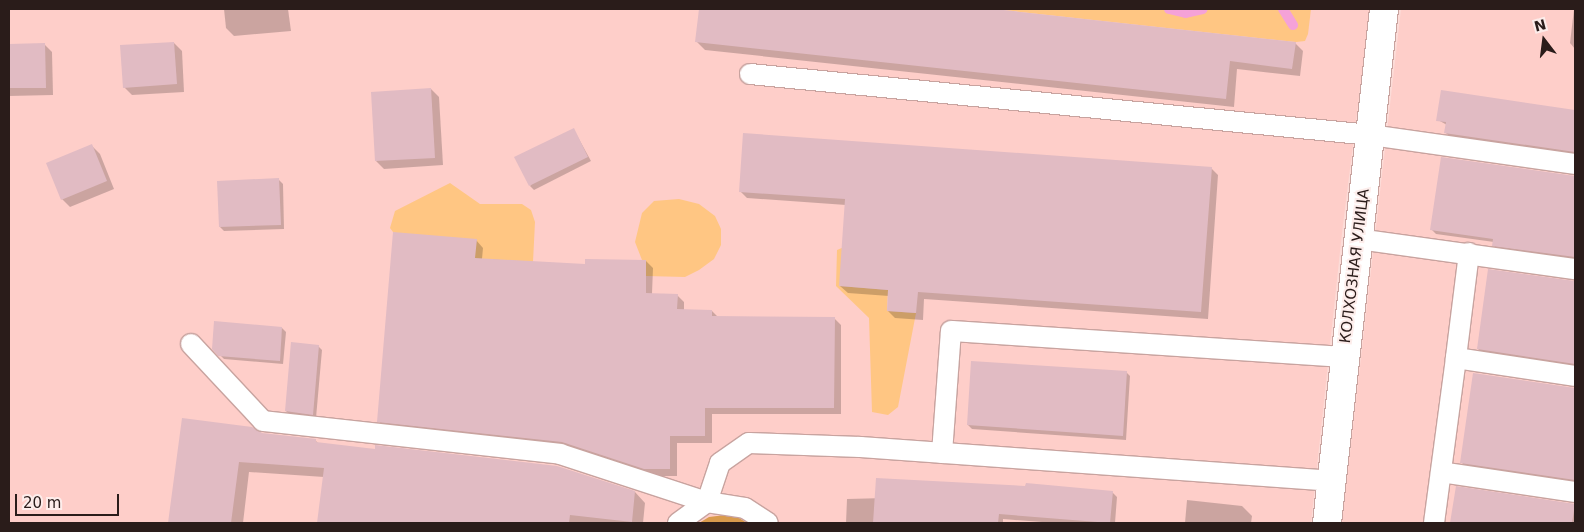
<!DOCTYPE html>
<meta charset="utf-8">
<style>
body{margin:0}
#map{position:relative;width:1584px;height:532px;overflow:hidden;background:#fcdcd8;font-family:"DejaVu Sans",sans-serif}
div>[style]{position:absolute}
[style*='--x']{left:calc(var(--x)*1px);top:calc(var(--y)*1px);width:calc(var(--w)*1px);rotate:calc(var(--a)*1deg)}
.built>*{inset:0;background:#fecec9}
.green>*{inset:0;background:#ffc683}
.forest>*{inset:0;background:#d99b4d}
.shadow>*{inset:0;background:#0003}
.stream>*{height:10px;margin:-5px;padding:0 5px;transform-origin:5px;border-radius:5px;background:#f5a2d8}
.building>*{inset:0;background:#e1bbc3}
.roads{filter:drop-shadow(1px 0 #c8a39f) drop-shadow(-1px 0 #c8a39f) drop-shadow(0 1px #c8a39f) drop-shadow(0 -1px #c8a39f)}
.service>*{height:20px;margin:-10px;padding:0 10px;transform-origin:10px;border-radius:10px;background:#fff}
.tertiary>*{height:28px;margin:-14px;padding:0 14px;transform-origin:14px;border-radius:14px;background:#fff}
span{translate:-50% -50%;white-space:nowrap;text-align:center;line-height:1.15;-webkit-text-stroke:4px #fdedeb;paint-order:stroke}
.street-label{font-size:15px;color:#2a1c1a}
.frame{position:absolute;inset:0;border:10px solid #2a1c1a;pointer-events:none}
.north{position:absolute;left:1519px;top:15px;width:50px;height:50px;-webkit-text-stroke:4px #fdedeb;paint-order:stroke;rotate:345deg;font-size:14px;font-weight:700;line-height:20px;text-align:center;color:#2a1c1a}
.north::after{content:'';display:block;margin:auto;width:18px;height:22px;background:#2a1c1a;clip-path:polygon(50% 0,100% 100%,50% 72%,0 100%)}
.scale{position:absolute;left:15px;top:494px;width:104px;height:22px;box-sizing:border-box;border:2px solid #2a1c1a;border-top:0;padding-left:6px;font-size:15px;line-height:18px;white-space:nowrap;color:#2a1c1a;-webkit-text-stroke:4px #fdedeb;paint-order:stroke}
</style>
<div id="map">
<div class="built">
<div style="clip-path:polygon(9px 9px,1370px 9px,1342px 233px,1311px 523px,9px 523px)"></div>
<div style="clip-path:polygon(1401px 9px,1575px 9px,1575px 523px,1342px 523px)"></div>
</div>
<div class="green">
<div style="clip-path:polygon(994px 9px,1311px 9px,1308px 34px,1305px 41px,1296px 42px)"></div>
<div style="clip-path:polygon(450px 183px,480px 204px,522px 204px,531px 210px,535px 222px,533px 262px,489px 267px,393px 232px,390px 228px,395px 211px)"></div>
<div style="clip-path:polygon(679px 199px,699px 204px,715px 216px,721px 229px,721px 245px,714px 259px,699px 270px,685px 277px,646px 276px,646px 260px,642px 260px,635px 242px,642px 213px,654px 201px)"></div>
<div style="clip-path:polygon(849px 245px,840px 286px,888px 290px,887px 311px,916px 313px,898px 407px,888px 415px,872px 412px,869px 318px,836px 286px,837px 250px)"></div>
</div>
<div class="forest">
<div style="clip-path:polygon(733px 514px,747px 523px,699px 523px,709px 517px)"></div>
</div>
<div class="shadow">
<div style="clip-path:polygon(224px 9px,288px 9px,291px 31px,234px 36px,226px 28px)"></div>
<div style="clip-path:polygon(700px 9px,978px 9px,1295px 43px,1303px 51px,1300px 76px,1237px 69px,1234px 107px,705px 50px,697px 42px)"></div>
<div style="clip-path:polygon(1574px 9px,1575px 9px,1575px 49px,1570px 43px)"></div>
<div style="clip-path:polygon(174px 43px,182px 51px,184px 92px,132px 95px,124px 87px)"></div>
<div style="clip-path:polygon(44px 44px,52px 52px,53px 95px,9px 96px,9px 45px)"></div>
<div style="clip-path:polygon(431px 89px,439px 97px,443px 165px,384px 169px,376px 161px)"></div>
<div style="clip-path:polygon(1442px 91px,1575px 111px,1575px 155px,1450px 137px,1446px 133px,1447px 125px,1438px 120px)"></div>
<div style="clip-path:polygon(574px 130px,591px 161px,534px 190px,530px 186px)"></div>
<div style="clip-path:polygon(92px 146px,100px 154px,114px 189px,70px 207px,62px 199px)"></div>
<div style="clip-path:polygon(1211px 168px,1218px 175px,1208px 319px,924px 299px,923px 320px,895px 318px,888px 311px,889px 296px,848px 293px,840px 286px,846px 205px,747px 198px,740px 191px)"></div>
<div style="clip-path:polygon(1575px 176px,1575px 260px,1497px 249px,1493px 245px,1494px 242px,1436px 234px,1432px 230px)"></div>
<div style="clip-path:polygon(279px 180px,283px 184px,284px 229px,224px 231px,220px 227px)"></div>
<div style="clip-path:polygon(476px 240px,483px 248px,482px 259px,586px 265px,646px 261px,653px 268px,652px 294px,677px 295px,684px 302px,684px 311px,712px 311px,718px 317px,834px 318px,841px 325px,841px 414px,712px 414px,712px 443px,677px 443px,677px 476px,652px 476px,386px 428px,378px 421px)"></div>
<div style="clip-path:polygon(1574px 282px,1575px 367px,1482px 353px,1478px 349px)"></div>
<div style="clip-path:polygon(282px 328px,286px 332px,283px 364px,224px 359px,213px 348px)"></div>
<div style="clip-path:polygon(318px 346px,322px 350px,316px 418px,290px 415px,286px 411px)"></div>
<div style="clip-path:polygon(1126px 372px,1130px 376px,1126px 440px,972px 429px,968px 425px)"></div>
<div style="clip-path:polygon(1575px 388px,1575px 483px,1465px 466px,1461px 462px)"></div>
<div style="clip-path:polygon(183px 419px,261px 434px,315px 440px,318px 443px,635px 492px,645px 503px,643px 523px,319px 523px,324px 477px,249px 472px,243px 523px,169px 523px)"></div>
<div style="clip-path:polygon(1457px 488px,1574px 505px,1575px 523px,1452px 523px)"></div>
<div style="clip-path:polygon(1112px 492px,1117px 497px,1115px 523px,1055px 523px,1003px 519px,1003px 523px,846px 523px,847px 499px)"></div>
<div style="clip-path:polygon(1187px 500px,1242px 506px,1252px 516px,1251px 523px,1185px 523px)"></div>
</div>
<div class="stream">
<div style="--x:1169;--y:9;--w:17;--a:13"></div>
<div style="--x:1186;--y:13;--w:17;--a:-13"></div>
<div style="--x:1283;--y:9;--w:19;--a:58"></div>
</div>
<div class="building">
<div style="clip-path:polygon(699px 9px,994px 9px,1296px 42px,1292px 69px,1230px 61px,1226px 99px,695px 42px)"></div>
<div style="clip-path:polygon(174px 42px,177px 84px,123px 88px,120px 45px)"></div>
<div style="clip-path:polygon(45px 43px,46px 88px,9px 88px,9px 44px)"></div>
<div style="clip-path:polygon(431px 88px,435px 158px,375px 161px,371px 92px)"></div>
<div style="clip-path:polygon(1441px 90px,1575px 110px,1575px 152px,1444px 133px,1446px 122px,1436px 121px)"></div>
<div style="clip-path:polygon(574px 128px,588px 157px,529px 186px,514px 157px)"></div>
<div style="clip-path:polygon(743px 133px,1212px 167px,1201px 312px,918px 292px,916px 313px,887px 311px,888px 290px,839px 286px,845px 199px,739px 192px)"></div>
<div style="clip-path:polygon(92px 144px,107px 181px,61px 200px,46px 163px)"></div>
<div style="clip-path:polygon(1441px 157px,1575px 176px,1575px 257px,1492px 246px,1493px 239px,1430px 230px)"></div>
<div style="clip-path:polygon(279px 178px,281px 225px,219px 227px,217px 181px)"></div>
<div style="clip-path:polygon(393px 232px,477px 239px,475px 258px,585px 264px,585px 259px,646px 260px,646px 293px,678px 294px,677px 309px,712px 310px,712px 316px,835px 317px,834px 408px,705px 408px,705px 436px,670px 436px,670px 469px,644px 469px,562px 442px,377px 422px)"></div>
<div style="clip-path:polygon(1488px 269px,1575px 281px,1575px 364px,1477px 349px)"></div>
<div style="clip-path:polygon(214px 321px,282px 327px,280px 361px,218px 356px,212px 349px)"></div>
<div style="clip-path:polygon(291px 342px,319px 345px,313px 415px,285px 411px)"></div>
<div style="clip-path:polygon(971px 361px,1127px 371px,1123px 436px,967px 425px)"></div>
<div style="clip-path:polygon(1473px 373px,1575px 388px,1575px 480px,1460px 463px)"></div>
<div style="clip-path:polygon(182px 418px,252px 427px,262px 433px,316px 439px,316px 442px,375px 449px,375px 445px,557px 466px,635px 491px,632px 522px,570px 515px,569px 523px,317px 523px,324px 468px,239px 462px,231px 523px,168px 523px)"></div>
<div style="clip-path:polygon(876px 478px,1025px 486px,1026px 483px,1113px 491px,1110px 523px,999px 514px,998px 523px,873px 523px)"></div>
<div style="clip-path:polygon(1456px 486px,1575px 504px,1572px 523px,1450px 523px)"></div>
</div>
<div class="roads">
<div class="service">
<div style="--x:750;--y:74;--w:624;--a:5.61"></div>
<div style="--x:1371;--y:135;--w:206;--a:8.1"></div>
<div style="--x:1358;--y:239;--w:219;--a:7.9"></div>
<div style="--x:1469;--y:253;--w:106;--a:97.1"></div>
<div style="--x:1456;--y:358;--w:120;--a:8.6"></div>
<div style="--x:191;--y:344;--w:105;--a:46.9"></div>
<div style="--x:263;--y:421;--w:299;--a:6.3"></div>
<div style="--x:560;--y:454;--w:155;--a:18.1"></div>
<div style="--x:707;--y:502;--w:41;--a:-71.6"></div>
<div style="--x:720;--y:463;--w:35;--a:-35"></div>
<div style="--x:749;--y:443;--w:111;--a:2.1"></div>
<div style="--x:860;--y:447;--w:472;--a:4.1"></div>
<div style="--x:942;--y:453;--w:122;--a:-85.8"></div>
<div style="--x:951;--y:331;--w:395;--a:3.8"></div>
<div style="--x:1441;--y:472;--w:135;--a:8.5"></div>
<div style="--x:678;--y:523;--w:36;--a:-36"></div>
<div style="--x:707;--y:502;--w:38;--a:9"></div>
<div style="--x:745;--y:508;--w:27;--a:33"></div>
<div style="--x:1434;--y:523;--w:166;--a:-82.4"></div>
</div>
<div class="tertiary">
<div style="--x:1327;--y:523;--w:517;--a:-83.67"></div>
</div>
</div>
<div class="street-label">
<span style="left:1355px;top:266px;rotate:-83deg">КОЛХОЗНАЯ УЛИЦА</span>
</div>
<div class="frame"></div>
<div class="north">N</div>
<div class="scale">20 m</div>
</div>
